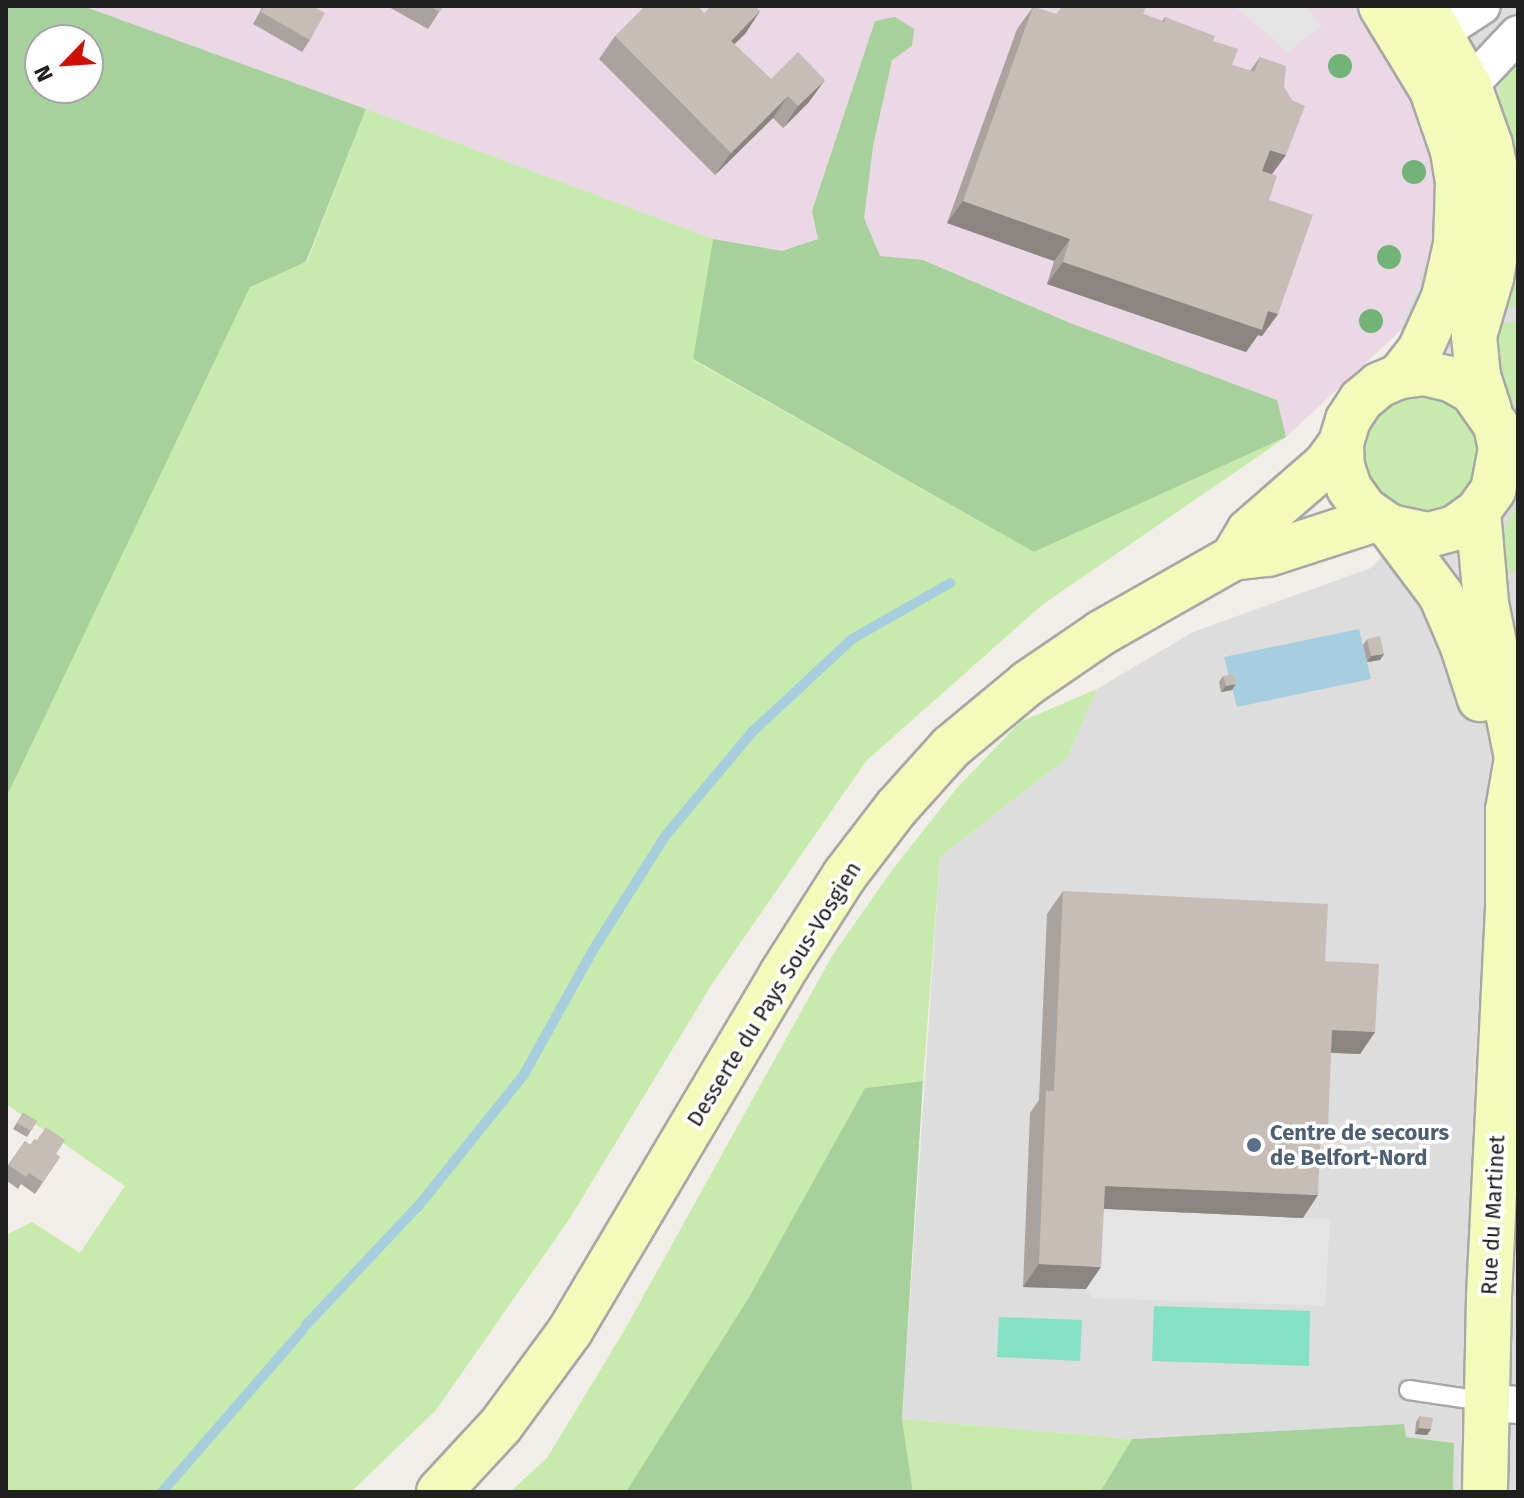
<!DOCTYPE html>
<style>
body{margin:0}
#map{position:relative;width:1524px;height:1498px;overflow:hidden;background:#f1eee7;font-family:"Fira Sans",sans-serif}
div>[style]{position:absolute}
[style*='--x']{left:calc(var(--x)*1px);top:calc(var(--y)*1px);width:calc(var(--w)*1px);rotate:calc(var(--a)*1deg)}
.residential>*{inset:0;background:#dedddd}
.industrial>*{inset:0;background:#ead8e5}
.grass>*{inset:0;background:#c7ebac}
.forest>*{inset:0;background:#a7d19b}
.pitch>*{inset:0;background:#84e1c4}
.parking>*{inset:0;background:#e4e4e4}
.water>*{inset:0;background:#a6cedf}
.stream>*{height:10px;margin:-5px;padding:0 5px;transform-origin:5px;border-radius:5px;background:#a6cedf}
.roads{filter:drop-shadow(2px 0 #a7a7a7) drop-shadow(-2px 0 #a7a7a7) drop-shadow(0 2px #a7a7a7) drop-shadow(0 -2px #a7a7a7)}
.service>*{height:18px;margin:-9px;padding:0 9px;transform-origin:9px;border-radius:9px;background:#fff}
.minor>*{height:36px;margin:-18px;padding:0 18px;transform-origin:18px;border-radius:18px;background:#fff}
.secondary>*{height:44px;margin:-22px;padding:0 22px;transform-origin:22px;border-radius:22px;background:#f3fbbb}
.trees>*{width:24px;height:24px;margin:-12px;border-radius:50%;background:#72b378}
.wall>*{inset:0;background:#aaa39d}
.shaded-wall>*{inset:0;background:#8b857f}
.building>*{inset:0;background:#c6beb6}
.dots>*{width:22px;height:22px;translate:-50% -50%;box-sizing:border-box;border:4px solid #fff;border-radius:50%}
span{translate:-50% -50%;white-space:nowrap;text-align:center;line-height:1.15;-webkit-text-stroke:7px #fff;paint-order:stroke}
.street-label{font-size:22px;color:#202020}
.service-label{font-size:22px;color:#4e5e75;font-weight:700}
.left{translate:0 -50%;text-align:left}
.frame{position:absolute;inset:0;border:8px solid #202020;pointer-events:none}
.north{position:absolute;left:24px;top:24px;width:80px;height:80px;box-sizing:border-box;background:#fff;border:2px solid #a6a6a6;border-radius:50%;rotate:245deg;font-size:22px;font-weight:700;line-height:32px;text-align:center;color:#202020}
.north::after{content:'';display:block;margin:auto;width:28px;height:36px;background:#d00f00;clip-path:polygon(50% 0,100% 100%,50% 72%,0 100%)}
</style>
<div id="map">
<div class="residential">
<div style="clip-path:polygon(1362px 6px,1518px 6px,1518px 1492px,1453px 1492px,1454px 1443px,1406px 1437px,1404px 1424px,1132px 1439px,902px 1419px,940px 857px,1067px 758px,1097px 689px,1193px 632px,1371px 568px,1419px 519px,1424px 455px,1400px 331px,1429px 253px)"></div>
</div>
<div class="industrial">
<div style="clip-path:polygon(83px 6px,1362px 6px,1372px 16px,1439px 152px,1429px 253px,1400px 331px,1286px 437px,713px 239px)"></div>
</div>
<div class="grass">
<div style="clip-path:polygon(1518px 52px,1518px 307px,1496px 306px,1502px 138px,1499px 86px)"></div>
<div style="clip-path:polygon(366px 109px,713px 239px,693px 360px,1034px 552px,1286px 437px,1042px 605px,866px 761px,712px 984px,570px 1218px,436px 1410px,351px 1492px,6px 1492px,6px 1235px,32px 1222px,80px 1253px,125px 1186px,6px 1104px,6px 798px,250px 286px,307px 262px)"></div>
<div style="clip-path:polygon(1518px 322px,1518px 411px,1492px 364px,1489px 323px)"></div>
<div style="clip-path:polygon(1416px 394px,1437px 396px,1456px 404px,1481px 435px,1482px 477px,1458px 509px,1419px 519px,1368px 488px,1361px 448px,1367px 428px,1380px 412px,1396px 400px)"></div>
<div style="clip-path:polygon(1518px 502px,1518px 573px,1492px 572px,1494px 547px)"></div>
<div style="clip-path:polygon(1097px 689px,1067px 758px,940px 857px,923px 1081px,865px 1088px,750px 1299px,627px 1492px,510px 1492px,547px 1458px,624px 1331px,832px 956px,890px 873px,956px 789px,1020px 722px)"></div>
<div style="clip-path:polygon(902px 1419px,1132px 1439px,1100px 1492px,913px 1492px)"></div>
</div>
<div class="forest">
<div style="clip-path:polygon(evenodd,6px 6px,83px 6px,366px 109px,306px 262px,250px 287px,6px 798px,6px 6px,40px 40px,88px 40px,88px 88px,40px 88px,40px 40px)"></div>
<div style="clip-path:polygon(895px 17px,914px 29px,912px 46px,892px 60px,873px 146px,864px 218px,880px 256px,923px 260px,1070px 323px,1277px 400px,1286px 437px,1034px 552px,693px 359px,713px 239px,782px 251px,818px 239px,812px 211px,875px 21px)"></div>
<div style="clip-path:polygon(923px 1081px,902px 1419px,913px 1492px,626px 1492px,748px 1299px,865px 1088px)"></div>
<div style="clip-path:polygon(1404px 1424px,1406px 1437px,1454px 1443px,1453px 1492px,1100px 1492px,1132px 1439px)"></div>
</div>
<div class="pitch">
<div style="clip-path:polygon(1154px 1306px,1310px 1311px,1309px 1366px,1152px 1361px)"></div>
<div style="clip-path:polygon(999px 1317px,1082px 1320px,1080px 1361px,997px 1357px)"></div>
</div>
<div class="parking">
<div style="clip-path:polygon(1234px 6px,1305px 6px,1322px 26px,1288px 52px)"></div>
<div style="clip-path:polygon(1089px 1208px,1330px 1219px,1325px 1306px,1092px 1298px,1086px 1289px)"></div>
</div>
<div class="water">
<div style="clip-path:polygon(1359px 629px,1371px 679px,1237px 707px,1224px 657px)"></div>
</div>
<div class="stream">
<div style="--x:306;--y:1325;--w:166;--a:-46.7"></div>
<div style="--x:420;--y:1204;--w:164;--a:-51.2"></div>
<div style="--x:523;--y:1076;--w:144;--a:-60.9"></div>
<div style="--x:593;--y:950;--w:136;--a:-57.6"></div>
<div style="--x:666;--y:835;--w:134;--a:-50.1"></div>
<div style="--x:752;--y:732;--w:137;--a:-42.9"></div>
<div style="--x:852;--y:639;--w:113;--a:-29.7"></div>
<div style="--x:162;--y:1492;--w:213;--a:-49"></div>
</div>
<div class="roads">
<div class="service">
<div style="--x:1409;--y:1390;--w:80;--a:8.6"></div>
</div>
<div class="minor">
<div style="--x:1454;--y:24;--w:33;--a:-33"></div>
<div style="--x:1442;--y:89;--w:27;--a:-6"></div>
<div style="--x:1469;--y:86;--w:71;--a:-46.7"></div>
<div style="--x:1488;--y:1402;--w:30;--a:6"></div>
</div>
<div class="secondary">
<div style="--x:1381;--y:6;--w:98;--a:58.7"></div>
<div style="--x:1432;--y:90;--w:65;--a:71"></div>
<div style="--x:1453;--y:151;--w:31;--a:81"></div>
<div style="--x:1458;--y:182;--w:62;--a:91.8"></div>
<div style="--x:1456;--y:244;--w:54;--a:102.8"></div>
<div style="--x:1444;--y:297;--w:58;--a:114.4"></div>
<div style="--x:1420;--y:350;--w:33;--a:128"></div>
<div style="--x:1424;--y:6;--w:92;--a:60.6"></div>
<div style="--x:1469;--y:86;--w:63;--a:70.4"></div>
<div style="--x:1490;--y:145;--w:38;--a:78"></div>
<div style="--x:1498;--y:182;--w:44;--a:87.4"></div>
<div style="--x:1500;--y:226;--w:53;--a:99.8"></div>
<div style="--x:1491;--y:278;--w:60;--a:106.3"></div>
<div style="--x:1474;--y:336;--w:40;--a:84.3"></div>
<div style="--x:1478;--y:376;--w:36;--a:72"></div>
<div style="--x:1478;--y:511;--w:92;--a:85"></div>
<div style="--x:1486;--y:603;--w:158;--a:78.7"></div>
<div style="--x:1517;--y:758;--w:53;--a:99.8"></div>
<div style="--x:1508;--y:810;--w:98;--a:90"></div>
<div style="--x:1508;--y:908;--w:390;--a:92.8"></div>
<div style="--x:1489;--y:1298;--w:194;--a:91.2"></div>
<div style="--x:1390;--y:527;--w:40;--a:12"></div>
<div style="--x:1429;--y:535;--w:27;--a:-15"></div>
<div style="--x:1455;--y:528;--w:29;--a:-36"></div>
<div style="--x:1478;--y:511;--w:26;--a:-54"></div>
<div style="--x:1493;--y:490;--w:42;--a:-79"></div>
<div style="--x:1501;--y:449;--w:25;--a:-102"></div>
<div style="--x:1496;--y:425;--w:42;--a:-125.2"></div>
<div style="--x:1472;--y:391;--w:25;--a:-151"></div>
<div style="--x:1450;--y:379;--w:26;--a:-167"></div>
<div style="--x:1425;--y:373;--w:25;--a:173"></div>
<div style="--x:1400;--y:376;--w:23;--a:157"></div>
<div style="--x:1379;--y:385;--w:23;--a:140"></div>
<div style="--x:1361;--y:400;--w:24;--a:123"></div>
<div style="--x:1348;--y:420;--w:24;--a:107"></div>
<div style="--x:1341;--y:443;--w:23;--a:88"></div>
<div style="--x:1342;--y:466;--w:23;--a:72"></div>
<div style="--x:1349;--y:488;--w:26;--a:54"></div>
<div style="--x:1364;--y:509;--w:32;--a:35"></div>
<div style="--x:1390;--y:527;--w:85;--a:53.1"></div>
<div style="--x:1441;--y:595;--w:53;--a:66.8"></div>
<div style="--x:1462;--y:644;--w:58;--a:71.9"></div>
<div style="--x:1233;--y:558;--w:31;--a:-59"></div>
<div style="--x:1249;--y:531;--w:102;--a:-41"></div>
<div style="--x:1326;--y:464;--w:26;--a:-54"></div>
<div style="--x:439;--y:1492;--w:91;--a:-47.2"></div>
<div style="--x:501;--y:1425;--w:117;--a:-53.7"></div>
<div style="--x:570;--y:1331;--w:414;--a:-59.3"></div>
<div style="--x:781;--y:975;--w:117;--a:-57.5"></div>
<div style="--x:844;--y:876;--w:87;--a:-52.5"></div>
<div style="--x:897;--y:807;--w:81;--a:-48"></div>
<div style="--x:951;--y:747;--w:100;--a:-39.7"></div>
<div style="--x:1028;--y:683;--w:88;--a:-34.4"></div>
<div style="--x:1101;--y:633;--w:152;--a:-29.6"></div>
<div style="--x:1233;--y:558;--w:35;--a:-7"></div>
<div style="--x:1268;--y:554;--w:114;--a:-18"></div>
</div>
</div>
<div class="trees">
<div style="left:1340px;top:66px"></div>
<div style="left:1414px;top:172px"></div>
<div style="left:1389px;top:257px"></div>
<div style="left:1371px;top:321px"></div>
</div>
<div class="wall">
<div style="clip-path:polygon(263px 6px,312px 6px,310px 40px,302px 52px,253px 24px)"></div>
<div style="clip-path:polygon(387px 6px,443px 6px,428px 29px)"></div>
<div style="clip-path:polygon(1033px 7px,1056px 14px,1143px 14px,1162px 21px,1165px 17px,1213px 41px,1232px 65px,1250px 71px,1260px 57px,1272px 175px,1269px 200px,1278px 314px,1262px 336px,1258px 335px,1246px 352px,1047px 284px,1054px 261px,947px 223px,1017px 29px)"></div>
<div style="clip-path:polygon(760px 11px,745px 34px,734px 44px,771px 79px,809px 102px,783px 128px,773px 118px,715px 175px,599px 59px,615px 36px,704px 13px)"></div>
<div style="clip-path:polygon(1367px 639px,1384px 654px,1380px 660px,1367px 662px,1363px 645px)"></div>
<div style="clip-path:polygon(1223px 676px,1232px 690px,1221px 692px,1219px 682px)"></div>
<div style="clip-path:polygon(1063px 891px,1325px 961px,1375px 1032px,1360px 1054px,1331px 1053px,1320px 1139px,1303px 1218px,1104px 1209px,1086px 1289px,1023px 1287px,1030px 1113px,1039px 1100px,1047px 914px)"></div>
<div style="clip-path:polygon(23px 1113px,37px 1121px,27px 1137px,13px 1129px)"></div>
<div style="clip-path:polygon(25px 1141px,30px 1145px,56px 1154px,60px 1157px,35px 1194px,21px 1184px,18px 1189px,6px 1180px,6px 1168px)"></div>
<div style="clip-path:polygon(1420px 1416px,1431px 1429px,1427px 1435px,1415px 1434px,1416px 1422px)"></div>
</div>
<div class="shaded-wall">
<div style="clip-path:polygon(760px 11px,745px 34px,715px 63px,731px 41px)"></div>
<div style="clip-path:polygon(825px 80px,809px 102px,783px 128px,798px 106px)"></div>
<div style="clip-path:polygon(788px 96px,773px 118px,715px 175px,731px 153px)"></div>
<div style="clip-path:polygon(1270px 150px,1286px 155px,1270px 177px,1254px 172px)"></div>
<div style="clip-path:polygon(963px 201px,1070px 239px,1054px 261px,947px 223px)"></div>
<div style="clip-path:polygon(1063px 262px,1268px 311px,1278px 314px,1262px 336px,1258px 335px,1246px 352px,1047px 284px)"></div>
<div style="clip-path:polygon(1384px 654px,1380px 660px,1367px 662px,1371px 656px)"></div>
<div style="clip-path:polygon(1236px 684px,1232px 690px,1221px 692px,1226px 686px)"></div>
<div style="clip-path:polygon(1332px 1030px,1375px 1032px,1360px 1054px,1317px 1052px)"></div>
<div style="clip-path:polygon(1321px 1127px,1328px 1127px,1313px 1149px)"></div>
<div style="clip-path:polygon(1105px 1186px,1318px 1195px,1303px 1218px,1089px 1208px)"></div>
<div style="clip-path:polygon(1039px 1264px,1101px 1267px,1086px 1289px,1023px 1287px)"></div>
<div style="clip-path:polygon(1419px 1428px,1431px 1429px,1427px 1435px,1415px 1434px)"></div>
</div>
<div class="building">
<div style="clip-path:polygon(265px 6px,312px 6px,325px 13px,310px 40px,261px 12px)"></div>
<div style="clip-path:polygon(430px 6px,443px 6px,440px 12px)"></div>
<div style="clip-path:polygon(645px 6px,698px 6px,704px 13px,711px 6px,755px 6px,760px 11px,731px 41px,771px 79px,798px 52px,825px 80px,798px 106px,788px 96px,731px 153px,615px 36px)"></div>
<div style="clip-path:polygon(1063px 6px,1146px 6px,1143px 14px,1164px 22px,1165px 17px,1215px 36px,1213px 41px,1238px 49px,1232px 65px,1254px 72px,1260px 57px,1286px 66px,1284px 87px,1292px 100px,1305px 106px,1286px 155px,1270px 150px,1262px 171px,1277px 176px,1269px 200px,1313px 215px,1278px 314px,1268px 311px,1262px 330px,1063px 262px,1070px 239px,963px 201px,1033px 7px,1056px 14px)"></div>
<div style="clip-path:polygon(1380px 636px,1384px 654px,1371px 656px,1367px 639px)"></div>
<div style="clip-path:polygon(1234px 674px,1236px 684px,1226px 686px,1223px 676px)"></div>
<div style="clip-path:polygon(1063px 891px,1328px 904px,1325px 961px,1379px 964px,1375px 1032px,1332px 1030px,1328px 1127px,1321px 1127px,1318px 1195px,1105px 1186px,1101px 1267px,1039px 1264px,1046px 1091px,1054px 1091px)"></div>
<div style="clip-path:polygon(24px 1113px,37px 1121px,31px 1131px,17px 1123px)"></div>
<div style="clip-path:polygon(46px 1127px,65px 1140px,56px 1154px,60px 1157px,43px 1182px,29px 1173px,26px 1177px,9px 1165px,25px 1141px,30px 1145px,34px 1139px,37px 1140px)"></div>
<div style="clip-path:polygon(1420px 1416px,1433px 1418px,1431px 1429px,1419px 1428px)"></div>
</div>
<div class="dots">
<div style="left:1254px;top:1145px;background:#5c6f8a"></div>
</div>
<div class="street-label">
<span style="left:774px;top:994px;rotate:-58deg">Desserte du Pays Sous-Vosgien</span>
<span style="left:1493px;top:1215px;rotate:-87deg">Rue du Martinet</span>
</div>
<div class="service-label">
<span class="left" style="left:1270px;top:1145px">Centre de secours<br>de Belfort-Nord</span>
</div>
<div class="frame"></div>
<div class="north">N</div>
</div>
